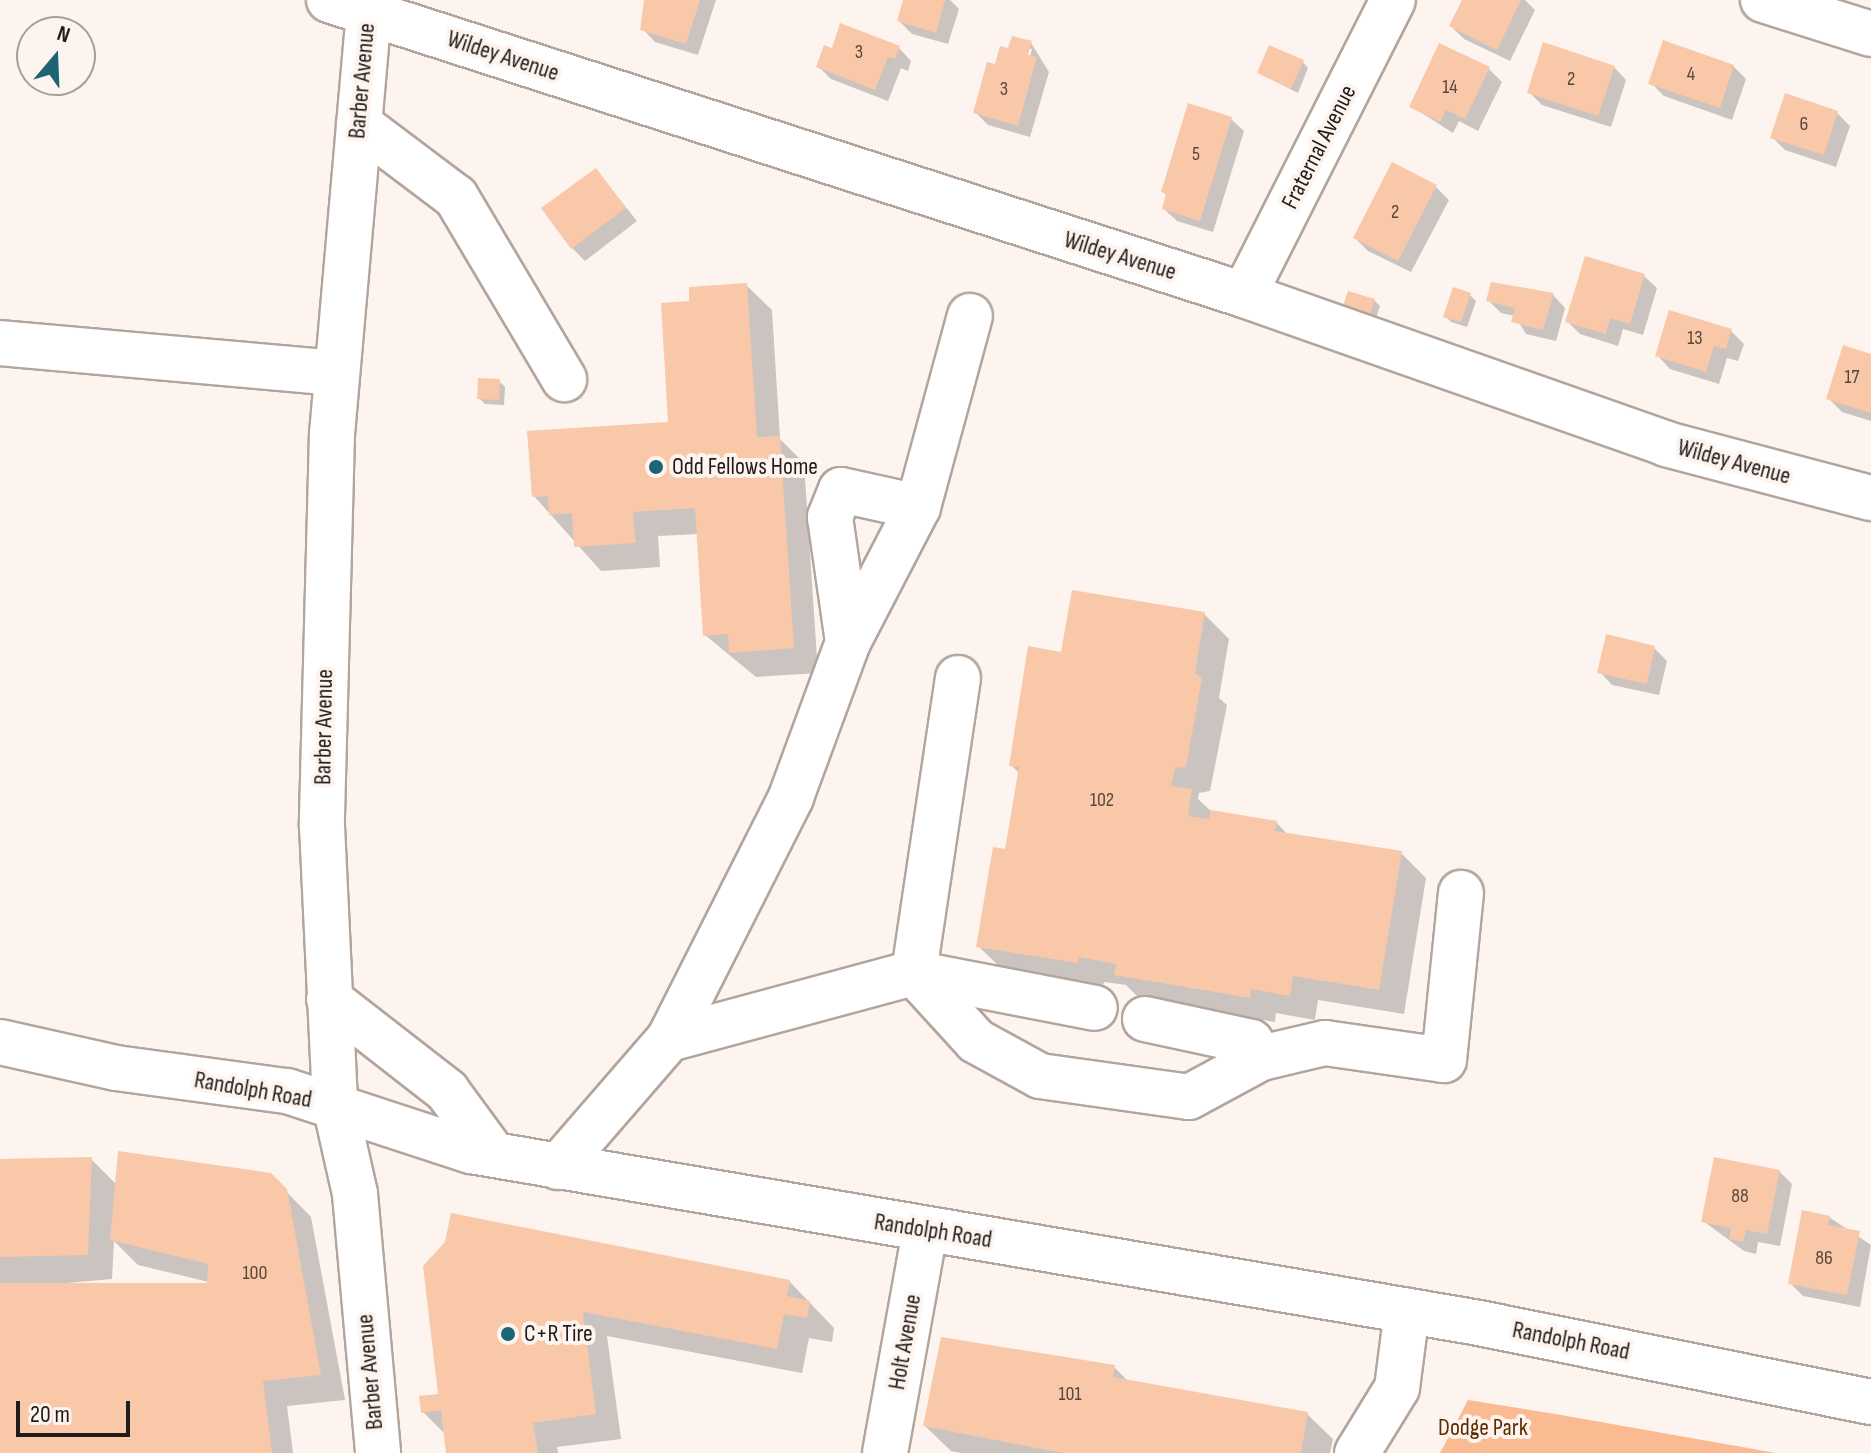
<!DOCTYPE html>
<style>
body{margin:0}
#map{position:relative;width:1871px;height:1453px;overflow:hidden;background:#fdf4ef;font-family:"Sofia Sans Condensed",sans-serif}
div>[style]{position:absolute}
[style*='--x']{left:calc(var(--x)*1px);top:calc(var(--y)*1px);width:calc(var(--w)*1px);rotate:calc(var(--a)*1deg)}
.green>*{inset:0;background:#fabb92}
.shadow>*{inset:0;background:#0003}
.building>*{inset:0;background:#f9c8a8}
.roads{filter:drop-shadow(2px 0 #b3a59c) drop-shadow(-2px 0 #b3a59c) drop-shadow(0 2px #b3a59c) drop-shadow(0 -2px #b3a59c)}
.minor>*{height:44px;margin:-22px;padding:0 22px;transform-origin:22px;border-radius:22px;background:#fff}
.dots>*{width:22px;height:22px;translate:-50% -50%;box-sizing:border-box;border:4px solid #fdf4ef;border-radius:50%}
span{translate:-50% -50%;white-space:nowrap;text-align:center;line-height:1.15;-webkit-text-stroke:8px #fdf4ef;paint-order:stroke}
.number-label{font-size:20px;color:#57473d}
.number-label span{-webkit-text-stroke-width:0}
.street-label{font-size:24px;color:#211c19}
.poi-label{font-size:24px;color:#211c19}
.left{translate:0 -50%;text-align:left}
.park-label{font-size:24px;color:#5c2b00}
.north{position:absolute;left:16px;top:16px;width:80px;height:80px;box-sizing:border-box;background:#fdf4ef;border:2px solid #a59e99;border-radius:50%;rotate:19deg;font-size:22px;font-weight:700;line-height:32px;text-align:center;color:#211c19}
.north::after{content:'';display:block;margin:auto;width:28px;height:36px;background:#1d6474;clip-path:polygon(50% 0,100% 100%,50% 72%,0 100%)}
.scale{position:absolute;left:16px;top:1401px;width:114px;height:36px;box-sizing:border-box;border:4px solid #211c19;border-top:0;padding-left:10px;font-size:24px;line-height:28px;white-space:nowrap;color:#211c19;-webkit-text-stroke:6px #fdf4ef;paint-order:stroke}
</style>
<div id="map">
<div class="green">
<div style="clip-path:polygon(1468px 1400px,1561px 1415px,1776px 1453px,1440px 1453px)"></div>
</div>
<div class="shadow">
<div style="clip-path:polygon(646px 0,716px 0,698px 55px,655px 42px,643px 29px)"></div>
<div style="clip-path:polygon(905px 0,950px 0,959px 9px,948px 44px,912px 34px,899px 21px)"></div>
<div style="clip-path:polygon(1464px 0,1525px 0,1535px 10px,1510px 61px,1464px 39px,1451px 26px)"></div>
<div style="clip-path:polygon(evenodd,1031px 43px,1049px 72px,1030px 137px,988px 125px,975px 112px,1009px 51px,1031px 43px,1028px 49px,1032px 49px,1028px 65px,1028px 49px)"></div>
<div style="clip-path:polygon(899px 48px,911px 61px,908px 71px,901px 68px,888px 101px,831px 79px,818px 66px,833px 50px)"></div>
<div style="clip-path:polygon(1303px 62px,1308px 68px,1298px 93px,1259px 73px)"></div>
<div style="clip-path:polygon(1733px 66px,1746px 79px,1732px 120px,1664px 96px,1651px 83px)"></div>
<div style="clip-path:polygon(1614px 67px,1626px 80px,1611px 127px,1542px 105px,1529px 92px)"></div>
<div style="clip-path:polygon(1489px 69px,1502px 82px,1478px 131px,1459px 121px,1453px 133px,1411px 106px)"></div>
<div style="clip-path:polygon(1837px 113px,1850px 126px,1836px 167px,1785px 150px,1772px 137px)"></div>
<div style="clip-path:polygon(1231px 119px,1244px 131px,1213px 232px,1177px 221px,1164px 209px,1168px 196px,1163px 192px)"></div>
<div style="clip-path:polygon(596px 170px,637px 221px,585px 261px,572px 248px)"></div>
<div style="clip-path:polygon(1436px 187px,1449px 200px,1411px 272px,1368px 251px,1355px 238px)"></div>
<div style="clip-path:polygon(1644px 276px,1657px 288px,1643px 335px,1623px 329px,1618px 346px,1580px 334px,1567px 321px)"></div>
<div style="clip-path:polygon(746px 285px,772px 310px,780px 439px,804px 463px,818px 673px,756px 677px,705px 635px,698px 534px,658px 536px,660px 567px,601px 571px,534px 496px,670px 424px,692px 303px)"></div>
<div style="clip-path:polygon(1470px 295px,1476px 301px,1467px 327px,1451px 322px,1445px 316px)"></div>
<div style="clip-path:polygon(1553px 295px,1565px 308px,1556px 341px,1526px 334px,1515px 316px,1501px 313px,1488px 300px)"></div>
<div style="clip-path:polygon(1374px 300px,1380px 306px,1376px 318px,1346px 305px)"></div>
<div style="clip-path:polygon(1731px 331px,1744px 344px,1738px 361px,1727px 358px,1719px 384px,1670px 369px,1658px 356px)"></div>
<div style="clip-path:polygon(1871px 356px,1871px 421px,1842px 412px,1829px 399px)"></div>
<div style="clip-path:polygon(499px 381px,505px 387px,504px 405px,485px 404px,479px 398px)"></div>
<div style="clip-path:polygon(1204px 614px,1229px 639px,1219px 698px,1227px 705px,1210px 791px,1199px 793px,1198px 799px,1212px 812px,1276px 822px,1288px 835px,1401px 853px,1426px 878px,1404px 1014px,1318px 1000px,1315px 1020px,1276px 1013px,1275px 1022px,1141px 1000px,1126px 985px,1104px 982px,1103px 987px,1004px 971px,978px 946px,1007px 851px,1020px 774px,1011px 765px,1063px 654px)"></div>
<div style="clip-path:polygon(1654px 648px,1667px 661px,1659px 695px,1612px 685px,1600px 672px)"></div>
<div style="clip-path:polygon(evenodd,91px 1159px,117px 1185px,270px 1175px,311px 1217px,345px 1400px,287px 1406px,293px 1453px,0 1453px,0 1161px,91px 1159px,114px 1241px,138px 1265px,213px 1283px,45px 1285px,112px 1279px,114px 1241px)"></div>
<div style="clip-path:polygon(1779px 1171px,1792px 1184px,1780px 1246px,1758px 1242px,1756px 1254px,1744px 1251px,1703px 1221px)"></div>
<div style="clip-path:polygon(1829px 1217px,1871px 1245px,1860px 1307px,1803px 1296px,1790px 1283px)"></div>
<div style="clip-path:polygon(425px 1267px,789px 1281px,834px 1328px,832px 1342px,809px 1338px,802px 1373px,607px 1336px,621px 1439px,557px 1447px,558px 1453px,448px 1453px,446px 1435px,423px 1412px,440px 1396px)"></div>
<div style="clip-path:polygon(1114px 1367px,1128px 1381px,1307px 1414px,1333px 1439px,1330px 1453px,961px 1453px,951px 1451px,925px 1426px)"></div>
</div>
<div class="building">
<div style="clip-path:polygon(644px 0,700px 0,686px 44px,640px 30px)"></div>
<div style="clip-path:polygon(903px 0,945px 0,936px 33px,897px 21px)"></div>
<div style="clip-path:polygon(1462px 0,1521px 0,1497px 50px,1449px 26px)"></div>
<div style="clip-path:polygon(840px 23px,900px 46px,895px 59px,888px 57px,875px 90px,816px 67px,824px 45px,832px 48px)"></div>
<div style="clip-path:polygon(1012px 36px,1032px 41px,1028px 55px,1037px 57px,1018px 126px,973px 113px,987px 62px,995px 64px,1000px 46px,1008px 48px)"></div>
<div style="clip-path:polygon(1663px 40px,1734px 65px,1720px 108px,1648px 84px)"></div>
<div style="clip-path:polygon(1543px 42px,1615px 66px,1598px 116px,1527px 93px)"></div>
<div style="clip-path:polygon(1439px 43px,1490px 67px,1465px 119px,1446px 110px,1440px 122px,1409px 107px)"></div>
<div style="clip-path:polygon(1269px 45px,1304px 60px,1291px 89px,1257px 73px)"></div>
<div style="clip-path:polygon(1785px 93px,1838px 111px,1824px 155px,1770px 138px)"></div>
<div style="clip-path:polygon(1188px 103px,1232px 117px,1200px 221px,1162px 209px,1166px 193px,1161px 192px)"></div>
<div style="clip-path:polygon(1392px 162px,1437px 185px,1398px 261px,1353px 238px)"></div>
<div style="clip-path:polygon(596px 168px,626px 208px,571px 249px,541px 208px)"></div>
<div style="clip-path:polygon(1585px 256px,1645px 274px,1630px 324px,1610px 318px,1606px 334px,1565px 322px)"></div>
<div style="clip-path:polygon(1491px 282px,1554px 293px,1543px 330px,1511px 322px,1515px 308px,1486px 301px)"></div>
<div style="clip-path:polygon(747px 283px,757px 437px,780px 436px,794px 648px,729px 653px,728px 634px,703px 636px,695px 508px,633px 512px,636px 543px,574px 547px,572px 513px,549px 515px,548px 496px,532px 497px,527px 431px,668px 422px,661px 303px,689px 301px,689px 287px)"></div>
<div style="clip-path:polygon(1453px 287px,1471px 293px,1461px 322px,1443px 317px)"></div>
<div style="clip-path:polygon(1348px 291px,1375px 299px,1370px 314px,1343px 306px)"></div>
<div style="clip-path:polygon(1669px 310px,1732px 329px,1726px 349px,1714px 346px,1706px 372px,1655px 356px)"></div>
<div style="clip-path:polygon(1843px 345px,1871px 354px,1871px 413px,1826px 399px)"></div>
<div style="clip-path:polygon(478px 378px,500px 379px,499px 400px,477px 399px)"></div>
<div style="clip-path:polygon(1072px 590px,1205px 612px,1195px 673px,1202px 678px,1186px 767px,1175px 768px,1171px 786px,1192px 789px,1188px 816px,1209px 819px,1211px 810px,1277px 821px,1275px 831px,1402px 851px,1379px 990px,1293px 976px,1290px 996px,1251px 989px,1250px 998px,1114px 975px,1116px 964px,1079px 957px,1078px 963px,976px 947px,993px 847px,1005px 849px,1019px 767px,1009px 766px,1028px 646px,1061px 652px)"></div>
<div style="clip-path:polygon(1606px 634px,1655px 646px,1647px 684px,1597px 673px)"></div>
<div style="clip-path:polygon(118px 1151px,271px 1173px,287px 1189px,321px 1375px,263px 1381px,272px 1453px,0 1453px,0 1283px,207px 1283px,208px 1264px,110px 1240px)"></div>
<div style="clip-path:polygon(92px 1157px,88px 1255px,0 1257px,0 1159px)"></div>
<div style="clip-path:polygon(1714px 1157px,1780px 1170px,1767px 1234px,1746px 1230px,1743px 1242px,1729px 1239px,1731px 1228px,1701px 1222px)"></div>
<div style="clip-path:polygon(1802px 1210px,1830px 1216px,1828px 1225px,1860px 1231px,1847px 1295px,1788px 1284px)"></div>
<div style="clip-path:polygon(451px 1213px,790px 1280px,787px 1296px,810px 1301px,807px 1318px,784px 1314px,777px 1349px,583px 1312px,596px 1414px,533px 1423px,538px 1453px,446px 1453px,441px 1410px,421px 1413px,419px 1396px,438px 1394px,423px 1266px,445px 1242px)"></div>
<div style="clip-path:polygon(941px 1337px,1115px 1365px,1113px 1377px,1308px 1412px,1301px 1453px,1062px 1453px,923px 1426px)"></div>
</div>
<div class="roads">
<div class="minor">
<div style="--x:329;--y:0;--w:961;--a:17.87"></div>
<div style="--x:1244;--y:295;--w:448;--a:19.4"></div>
<div style="--x:1666;--y:444;--w:212;--a:14.8"></div>
<div style="--x:370;--y:0;--w:436;--a:95"></div>
<div style="--x:332;--y:434;--w:392;--a:91.5"></div>
<div style="--x:322;--y:826;--w:279;--a:87.3"></div>
<div style="--x:335;--y:1105;--w:91;--a:77.3"></div>
<div style="--x:355;--y:1194;--w:260;--a:84.9"></div>
<div style="--x:1763;--y:0;--w:113;--a:17.5"></div>
<div style="--x:359;--y:124;--w:121;--a:37"></div>
<div style="--x:456;--y:197;--w:212;--a:59.3"></div>
<div style="--x:1244;--y:295;--w:330;--a:-63.2"></div>
<div style="--x:0;--y:343;--w:338;--a:5.1"></div>
<div style="--x:848;--y:642;--w:126;--a:-98.2"></div>
<div style="--x:830;--y:517;--w:29;--a:-68"></div>
<div style="--x:841;--y:490;--w:79;--a:12.4"></div>
<div style="--x:958;--y:678;--w:298;--a:98.5"></div>
<div style="--x:914;--y:973;--w:184;--a:10.9"></div>
<div style="--x:329;--y:999;--w:150;--a:37.9"></div>
<div style="--x:447;--y:1091;--w:79;--a:53.7"></div>
<div style="--x:1145;--y:1019;--w:108;--a:12.2"></div>
<div style="--x:1251;--y:1042;--w:19;--a:58"></div>
<div style="--x:669;--y:1039;--w:254;--a:-15.1"></div>
<div style="--x:914;--y:973;--w:92;--a:47.6"></div>
<div style="--x:976;--y:1041;--w:73;--a:28.7"></div>
<div style="--x:1040;--y:1076;--w:150;--a:8"></div>
<div style="--x:1189;--y:1097;--w:82;--a:-28.4"></div>
<div style="--x:1261;--y:1058;--w:66;--a:-13.2"></div>
<div style="--x:1325;--y:1043;--w:120;--a:8.1"></div>
<div style="--x:1444;--y:1060;--w:168;--a:-84.2"></div>
<div style="--x:0;--y:1042;--w:119;--a:12.6"></div>
<div style="--x:116;--y:1068;--w:173;--a:7.7"></div>
<div style="--x:287;--y:1091;--w:194;--a:18.1"></div>
<div style="--x:471;--y:1151;--w:1023;--a:9.68"></div>
<div style="--x:1479;--y:1323;--w:400;--a:11.4"></div>
<div style="--x:558;--y:1167;--w:169;--a:-49.1"></div>
<div style="--x:669;--y:1039;--w:271;--a:-63.2"></div>
<div style="--x:791;--y:797;--w:165;--a:-69.8"></div>
<div style="--x:848;--y:642;--w:152;--a:-62.6"></div>
<div style="--x:918;--y:507;--w:198;--a:-74.8"></div>
<div style="--x:885;--y:1453;--w:226;--a:-79.8"></div>
<div style="--x:1357;--y:1453;--w:76;--a:-58.4"></div>
<div style="--x:1397;--y:1388;--w:78;--a:-82.6"></div>
</div>
</div>
<div class="dots">
<div style="left:656px;top:467px;background:#1d6474"></div>
<div style="left:508px;top:1334px;background:#1d6474"></div>
</div>
<div class="number-label">
<span style="left:859px;top:52px">3</span>
<span style="left:1691px;top:74px">4</span>
<span style="left:1571px;top:79px">2</span>
<span style="left:1450px;top:87px">14</span>
<span style="left:1004px;top:89px">3</span>
<span style="left:1804px;top:124px">6</span>
<span style="left:1196px;top:154px">5</span>
<span style="left:1395px;top:212px">2</span>
<span style="left:1695px;top:338px">13</span>
<span style="left:1852px;top:377px">17</span>
<span style="left:1102px;top:800px">102</span>
<span style="left:1740px;top:1196px">88</span>
<span style="left:1824px;top:1258px">86</span>
<span style="left:255px;top:1273px">100</span>
<span style="left:1070px;top:1394px">101</span>
</div>
<div class="street-label">
<span style="left:503px;top:56px;rotate:18deg">Wildey Avenue</span>
<span style="left:362px;top:81px;rotate:-85deg">Barber Avenue</span>
<span style="left:1319px;top:147px;rotate:-63deg">Fraternal Avenue</span>
<span style="left:1120px;top:256px;rotate:17deg">Wildey Avenue</span>
<span style="left:1734px;top:462px;rotate:15deg">Wildey Avenue</span>
<span style="left:324px;top:727px;rotate:-89deg">Barber Avenue</span>
<span style="left:253px;top:1090px;rotate:10deg">Randolph Road</span>
<span style="left:933px;top:1231px;rotate:9deg">Randolph Road</span>
<span style="left:1571px;top:1341px;rotate:11deg">Randolph Road</span>
<span style="left:905px;top:1342px;rotate:-80deg">Holt Avenue</span>
<span style="left:370px;top:1372px;rotate:-95deg">Barber Avenue</span>
</div>
<div class="poi-label">
<span class="left" style="left:672px;top:467px">Odd Fellows Home</span>
<span class="left" style="left:524px;top:1334px">C+R Tire</span>
</div>
<div class="park-label">
<span style="left:1483px;top:1428px">Dodge Park</span>
</div>
<div class="north">N</div>
<div class="scale">20 m</div>
</div>
